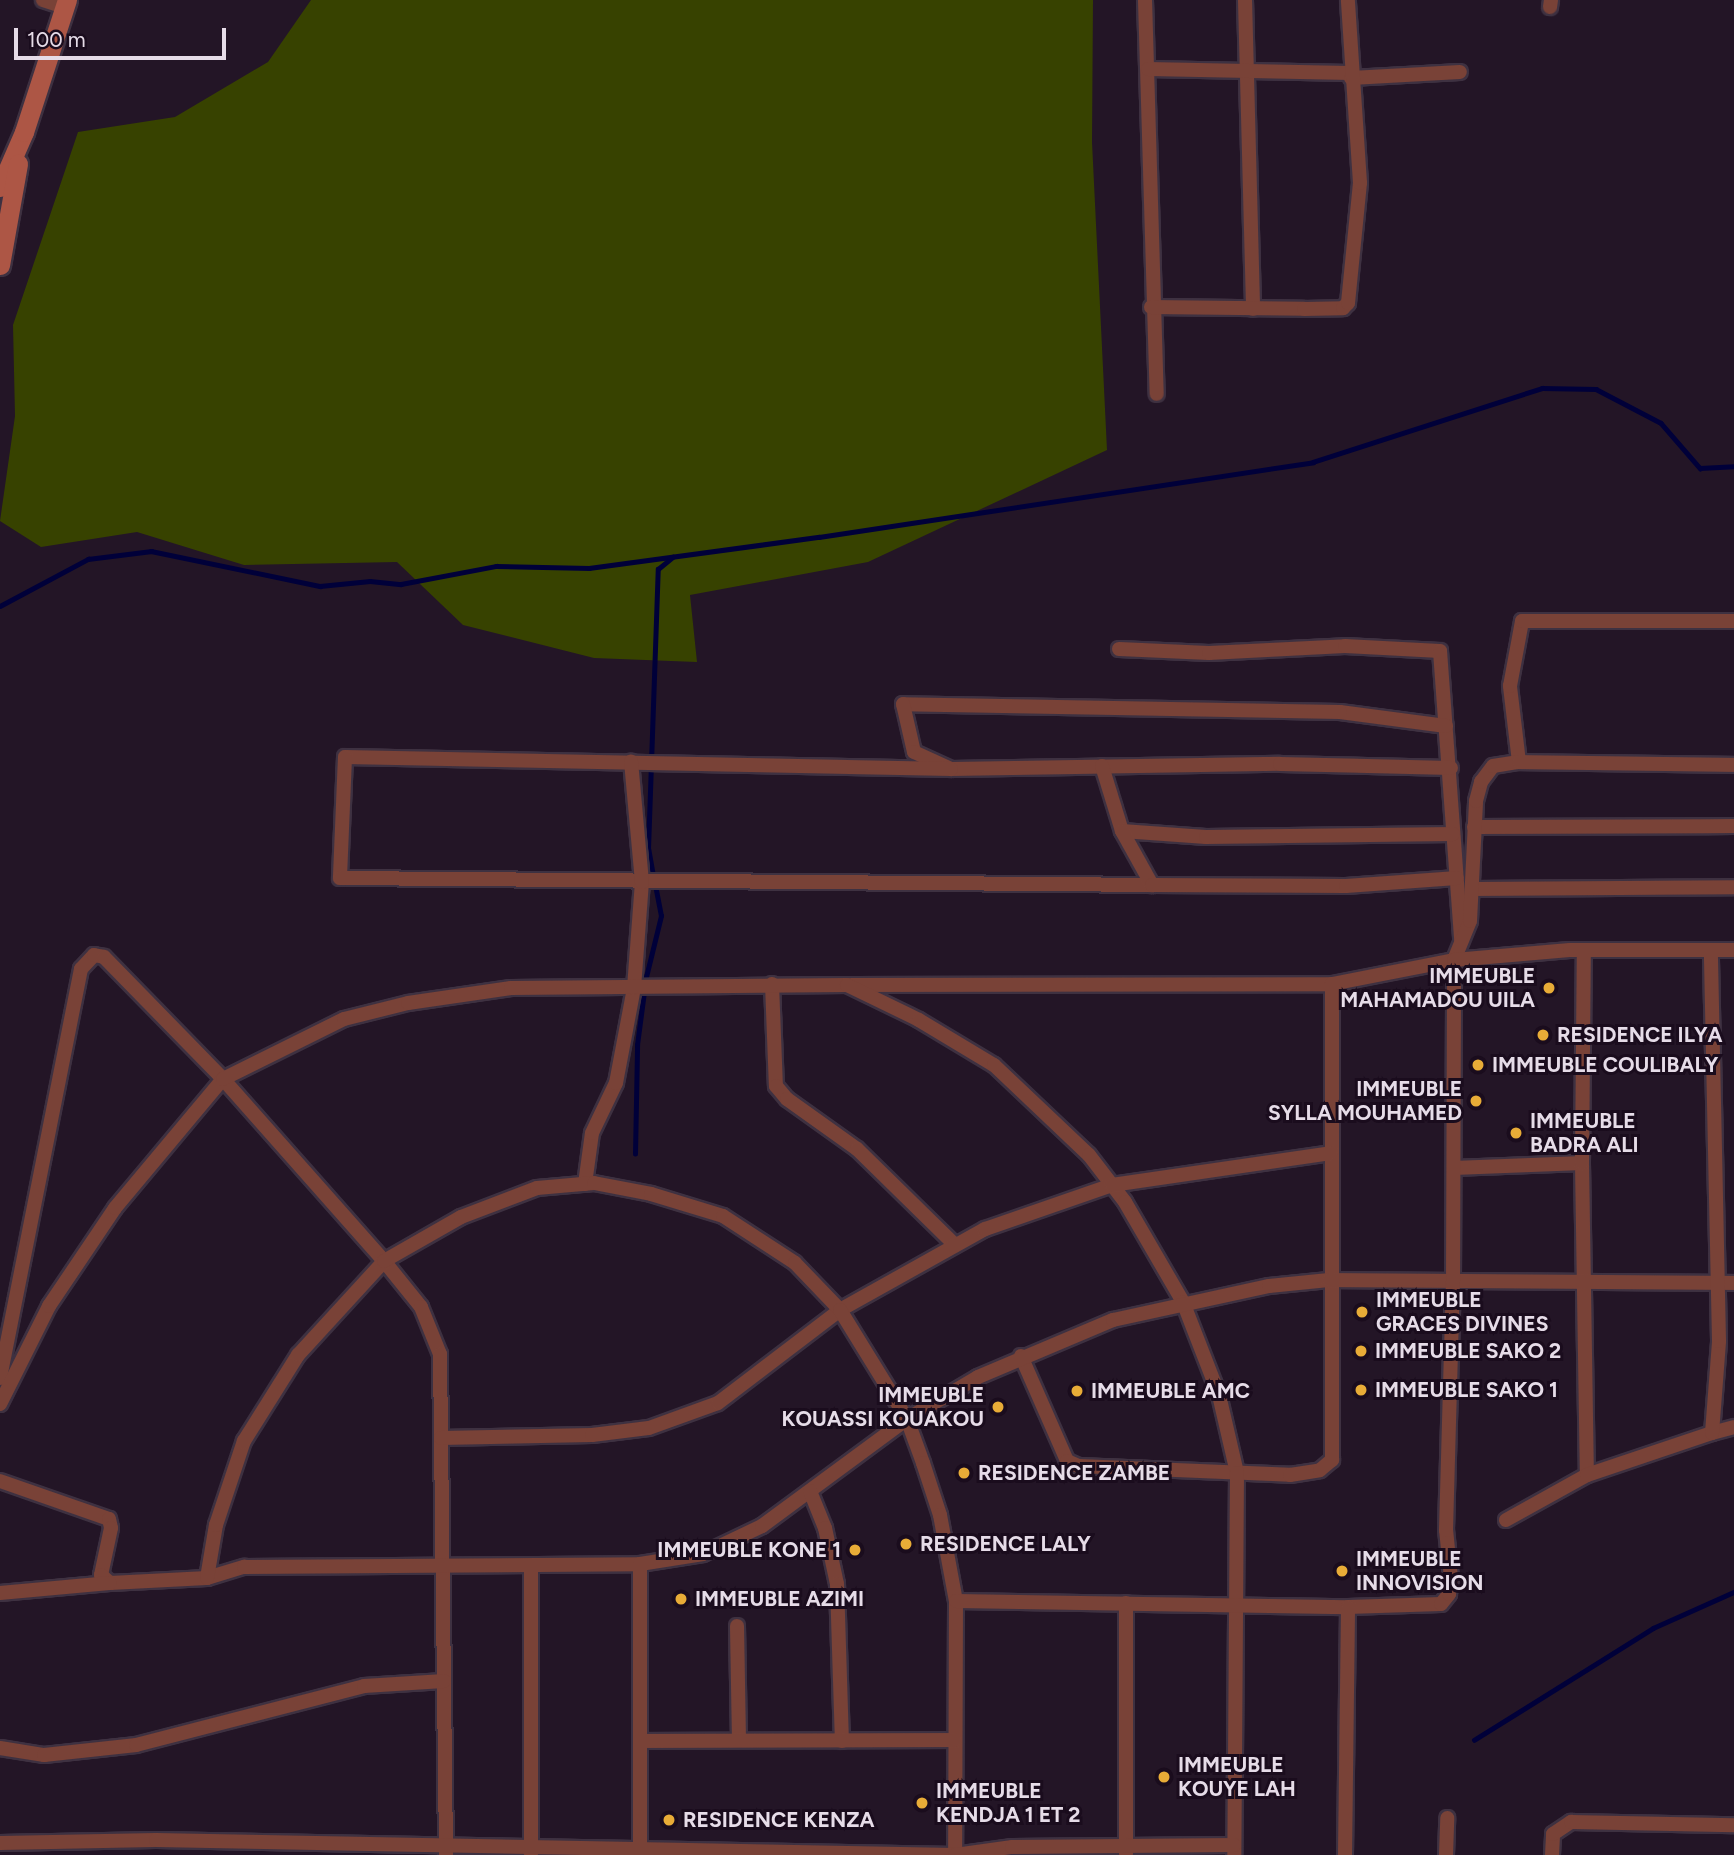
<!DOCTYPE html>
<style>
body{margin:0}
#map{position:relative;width:1734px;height:1855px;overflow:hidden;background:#231526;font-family:Figtree,sans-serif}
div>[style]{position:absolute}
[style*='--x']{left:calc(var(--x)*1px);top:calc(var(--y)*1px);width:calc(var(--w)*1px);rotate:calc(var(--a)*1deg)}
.green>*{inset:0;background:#374200}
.stream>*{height:4.5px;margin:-2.25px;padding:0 2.25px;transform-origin:2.25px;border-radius:2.25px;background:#000039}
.roads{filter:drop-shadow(2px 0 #3e3141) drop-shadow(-2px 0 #3e3141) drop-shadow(0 2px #3e3141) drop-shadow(0 -2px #3e3141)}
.minor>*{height:14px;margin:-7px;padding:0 7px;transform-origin:7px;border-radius:7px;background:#794237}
.secondary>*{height:19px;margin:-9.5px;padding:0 9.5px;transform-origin:9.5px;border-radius:9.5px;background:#ad5645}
.dots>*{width:19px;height:19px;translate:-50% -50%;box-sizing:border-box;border:4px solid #1a0c1d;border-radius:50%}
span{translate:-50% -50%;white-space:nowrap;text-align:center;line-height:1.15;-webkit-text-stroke:6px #1a0c1d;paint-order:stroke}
.poi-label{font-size:21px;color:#e6dce8;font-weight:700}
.right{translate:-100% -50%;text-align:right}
.left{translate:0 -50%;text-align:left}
.scale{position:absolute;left:14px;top:28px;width:212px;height:32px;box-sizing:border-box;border:4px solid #e6dce8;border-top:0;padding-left:9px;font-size:21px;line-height:24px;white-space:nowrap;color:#e6dce8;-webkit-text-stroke:5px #1a0c1d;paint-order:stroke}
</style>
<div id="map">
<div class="green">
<div style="clip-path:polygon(311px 0,1093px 0,1092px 142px,1107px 450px,868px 562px,690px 595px,697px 662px,594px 658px,463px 625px,397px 562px,244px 565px,137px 532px,41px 547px,0 521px,15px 416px,13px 325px,78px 132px,175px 117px,268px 62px)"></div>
</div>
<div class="stream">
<div style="--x:0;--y:606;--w:100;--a:-28.1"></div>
<div style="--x:88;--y:559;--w:64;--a:-7.2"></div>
<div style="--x:151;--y:551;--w:173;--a:11.7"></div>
<div style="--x:320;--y:586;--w:50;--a:-5.7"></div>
<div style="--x:370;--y:581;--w:31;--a:6"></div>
<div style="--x:401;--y:584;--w:97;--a:-10.7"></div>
<div style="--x:496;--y:566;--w:93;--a:1.2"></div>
<div style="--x:589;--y:568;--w:232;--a:-7.7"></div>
<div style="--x:819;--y:537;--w:500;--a:-8.6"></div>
<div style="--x:1313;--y:462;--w:241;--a:-17.9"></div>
<div style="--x:1542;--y:388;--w:54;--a:1.1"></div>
<div style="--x:1596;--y:389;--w:73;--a:27.6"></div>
<div style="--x:1661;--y:423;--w:60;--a:49.1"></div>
<div style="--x:1700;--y:468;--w:34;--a:-3"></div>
<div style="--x:653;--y:876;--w:27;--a:-100"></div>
<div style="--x:648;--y:849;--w:280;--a:-88"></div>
<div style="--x:658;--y:569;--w:19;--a:-39"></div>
<div style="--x:635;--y:1154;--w:109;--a:-88.9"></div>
<div style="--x:637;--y:1045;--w:69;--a:-82.5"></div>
<div style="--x:646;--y:977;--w:63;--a:-76.2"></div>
<div style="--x:661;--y:916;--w:32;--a:-101"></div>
<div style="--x:1474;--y:1740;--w:211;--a:-32"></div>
<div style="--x:1653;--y:1628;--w:89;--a:-24"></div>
</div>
<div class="roads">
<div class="minor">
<div style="--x:43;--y:0;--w:23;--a:18"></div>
<div style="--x:1145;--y:0;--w:394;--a:88.3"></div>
<div style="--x:1245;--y:0;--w:309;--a:88.5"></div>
<div style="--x:1550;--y:7;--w:7;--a:-82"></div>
<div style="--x:1148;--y:69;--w:202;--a:1.1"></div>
<div style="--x:1351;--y:78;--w:109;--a:-3.2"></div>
<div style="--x:1151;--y:307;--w:153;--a:0.7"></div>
<div style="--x:1304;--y:309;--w:39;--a:-1"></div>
<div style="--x:1343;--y:308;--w:7;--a:-45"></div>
<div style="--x:1348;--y:303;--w:121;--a:-84.3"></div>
<div style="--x:1360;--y:183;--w:183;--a:-93.8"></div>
<div style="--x:1119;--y:649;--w:90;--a:2.5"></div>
<div style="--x:1209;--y:653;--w:136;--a:-2.9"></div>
<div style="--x:1345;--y:646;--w:95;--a:3"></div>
<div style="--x:1440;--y:651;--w:290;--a:85.8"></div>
<div style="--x:1446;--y:726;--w:107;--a:-172.5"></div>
<div style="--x:1340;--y:712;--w:437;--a:-179"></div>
<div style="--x:903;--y:704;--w:49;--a:77.1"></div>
<div style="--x:914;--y:752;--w:41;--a:24.7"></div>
<div style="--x:951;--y:769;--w:329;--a:-0.9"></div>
<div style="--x:1280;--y:764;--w:171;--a:1.3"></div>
<div style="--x:1519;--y:762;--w:77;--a:-96.8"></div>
<div style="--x:1510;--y:686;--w:66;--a:-79.5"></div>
<div style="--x:1522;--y:621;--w:212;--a:0"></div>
<div style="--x:1102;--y:766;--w:68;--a:72.9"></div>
<div style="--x:1122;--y:831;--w:84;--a:4.1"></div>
<div style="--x:1206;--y:837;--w:247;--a:-0.7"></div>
<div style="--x:951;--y:769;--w:606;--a:-178.87"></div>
<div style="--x:345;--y:757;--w:121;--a:92.4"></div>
<div style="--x:340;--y:878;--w:812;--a:0.49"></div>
<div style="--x:1474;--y:827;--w:260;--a:-0.2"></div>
<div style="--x:1122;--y:831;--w:62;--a:60.9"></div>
<div style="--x:1152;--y:885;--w:194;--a:0.3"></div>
<div style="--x:1346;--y:886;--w:111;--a:-4.1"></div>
<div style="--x:1472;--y:889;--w:262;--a:-0.4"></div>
<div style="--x:772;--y:984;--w:102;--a:87.8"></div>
<div style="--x:776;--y:1086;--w:17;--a:50"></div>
<div style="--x:787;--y:1099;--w:86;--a:35.5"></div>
<div style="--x:857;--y:1149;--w:137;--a:44.4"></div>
<div style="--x:851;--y:985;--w:481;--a:-0.1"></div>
<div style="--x:1332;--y:984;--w:124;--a:-11.1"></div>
<div style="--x:1454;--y:960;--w:42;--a:-67.7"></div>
<div style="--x:1470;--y:921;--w:120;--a:-87.1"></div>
<div style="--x:1476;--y:801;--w:20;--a:-75"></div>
<div style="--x:1481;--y:782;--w:20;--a:-53"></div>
<div style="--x:1493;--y:766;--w:26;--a:-9"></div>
<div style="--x:1519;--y:762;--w:215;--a:0.8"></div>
<div style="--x:1582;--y:1163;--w:312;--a:89.1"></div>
<div style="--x:1454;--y:1168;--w:128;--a:-2.2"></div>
<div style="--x:1582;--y:1163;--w:213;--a:-89.5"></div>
<div style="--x:585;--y:1184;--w:51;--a:-82.2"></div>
<div style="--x:592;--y:1133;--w:55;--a:-64.4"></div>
<div style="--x:616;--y:1083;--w:97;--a:-79.3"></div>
<div style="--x:634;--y:988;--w:106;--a:-85.7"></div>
<div style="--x:642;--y:882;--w:121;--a:-95.2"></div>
<div style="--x:1021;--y:1356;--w:115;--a:66.3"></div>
<div style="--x:1067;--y:1461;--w:13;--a:23"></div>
<div style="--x:1079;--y:1466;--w:211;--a:2.4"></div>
<div style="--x:1290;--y:1475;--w:30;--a:-9"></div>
<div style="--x:1320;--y:1470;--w:16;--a:-40"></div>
<div style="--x:1332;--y:1460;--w:476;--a:-90"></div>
<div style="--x:0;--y:1378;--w:417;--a:-78.8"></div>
<div style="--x:81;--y:969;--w:19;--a:-47"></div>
<div style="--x:94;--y:955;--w:10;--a:11"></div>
<div style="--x:104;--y:957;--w:170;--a:45.7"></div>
<div style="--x:223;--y:1079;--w:243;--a:48.5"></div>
<div style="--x:384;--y:1261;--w:59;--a:51.2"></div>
<div style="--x:421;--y:1307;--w:51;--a:68"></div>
<div style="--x:440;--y:1354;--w:501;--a:89.31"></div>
<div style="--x:0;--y:1404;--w:110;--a:-63.4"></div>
<div style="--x:49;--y:1306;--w:118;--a:-56"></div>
<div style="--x:115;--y:1208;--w:168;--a:-50.1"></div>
<div style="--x:223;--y:1079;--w:135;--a:-26.4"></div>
<div style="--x:344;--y:1019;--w:66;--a:-14"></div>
<div style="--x:408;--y:1003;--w:104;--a:-8.3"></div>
<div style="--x:511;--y:988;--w:336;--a:-0.5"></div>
<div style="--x:847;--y:985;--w:80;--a:25.9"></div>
<div style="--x:919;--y:1020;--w:87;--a:31"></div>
<div style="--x:994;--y:1065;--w:131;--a:43.5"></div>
<div style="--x:1089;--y:1155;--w:59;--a:52.5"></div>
<div style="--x:1125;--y:1202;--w:116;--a:59.9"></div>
<div style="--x:1183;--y:1302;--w:100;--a:68.8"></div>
<div style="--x:1219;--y:1395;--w:80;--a:77"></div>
<div style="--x:1237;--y:1473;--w:382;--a:90.4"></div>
<div style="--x:1712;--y:1433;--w:23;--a:-15"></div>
<div style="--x:441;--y:1438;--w:151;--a:-1.1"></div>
<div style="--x:592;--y:1435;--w:57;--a:-7"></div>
<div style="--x:649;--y:1428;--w:73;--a:-19.9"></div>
<div style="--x:718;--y:1403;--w:153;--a:-37.3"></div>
<div style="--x:840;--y:1310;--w:166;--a:-29.2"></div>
<div style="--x:985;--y:1229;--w:134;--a:-19.1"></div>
<div style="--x:1112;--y:1185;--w:221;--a:-8.3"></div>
<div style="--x:0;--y:1481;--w:115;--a:19.2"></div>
<div style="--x:109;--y:1519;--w:9;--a:77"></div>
<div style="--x:111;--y:1528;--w:48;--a:102"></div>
<div style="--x:101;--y:1575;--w:12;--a:42"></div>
<div style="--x:110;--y:1583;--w:97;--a:-3"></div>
<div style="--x:207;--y:1578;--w:39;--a:-17"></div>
<div style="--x:244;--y:1567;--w:396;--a:-0.4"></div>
<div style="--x:640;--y:1564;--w:64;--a:-9"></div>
<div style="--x:703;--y:1554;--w:65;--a:-25.4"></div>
<div style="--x:762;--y:1526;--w:180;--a:-36.4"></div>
<div style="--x:907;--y:1419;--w:82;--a:-30.6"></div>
<div style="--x:978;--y:1377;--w:147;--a:-22.9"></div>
<div style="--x:1113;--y:1320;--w:160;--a:-12.3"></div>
<div style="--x:1269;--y:1286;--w:60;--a:-5.7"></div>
<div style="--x:1329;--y:1280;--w:405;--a:0.4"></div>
<div style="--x:810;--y:1491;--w:40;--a:68"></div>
<div style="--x:825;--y:1528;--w:57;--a:77.9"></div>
<div style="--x:837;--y:1584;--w:157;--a:88.2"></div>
<div style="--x:1506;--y:1520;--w:93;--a:-29.1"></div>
<div style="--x:1587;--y:1475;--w:132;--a:-18.6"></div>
<div style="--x:1712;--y:1433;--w:92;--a:-85.6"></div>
<div style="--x:1719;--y:1341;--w:391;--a:-91.2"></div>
<div style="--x:207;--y:1578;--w:54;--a:-80.4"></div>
<div style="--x:216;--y:1525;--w:89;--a:-71.6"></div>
<div style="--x:244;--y:1441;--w:102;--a:-57.9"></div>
<div style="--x:298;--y:1355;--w:127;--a:-47.5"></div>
<div style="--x:384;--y:1261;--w:89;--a:-29.7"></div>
<div style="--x:461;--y:1217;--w:81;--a:-20.9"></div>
<div style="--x:537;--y:1188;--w:57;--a:-5"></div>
<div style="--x:594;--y:1183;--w:58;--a:10.9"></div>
<div style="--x:651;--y:1194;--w:75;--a:17"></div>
<div style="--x:723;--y:1216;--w:86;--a:33.1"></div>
<div style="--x:795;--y:1263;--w:65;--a:46.2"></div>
<div style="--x:840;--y:1310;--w:128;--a:58.4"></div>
<div style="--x:907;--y:1419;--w:47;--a:70"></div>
<div style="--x:923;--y:1463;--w:55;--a:71.9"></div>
<div style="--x:940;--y:1515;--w:87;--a:79.5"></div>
<div style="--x:956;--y:1601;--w:254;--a:90.2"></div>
<div style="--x:0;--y:1593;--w:110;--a:-5.2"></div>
<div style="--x:956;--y:1601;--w:392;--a:0.9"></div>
<div style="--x:1348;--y:1607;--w:93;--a:-1.8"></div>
<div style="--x:1441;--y:1604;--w:13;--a:-51"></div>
<div style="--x:1449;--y:1594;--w:16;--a:-83"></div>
<div style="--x:1451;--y:1578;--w:48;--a:-95.9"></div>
<div style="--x:1446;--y:1530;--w:248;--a:-88.4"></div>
<div style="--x:1453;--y:1282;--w:322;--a:-89.8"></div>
<div style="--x:1454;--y:960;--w:116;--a:-4.9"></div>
<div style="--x:1570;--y:950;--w:164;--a:0"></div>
<div style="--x:1126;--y:1603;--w:251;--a:90"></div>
<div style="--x:737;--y:1626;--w:113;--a:89"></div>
<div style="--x:640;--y:1741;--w:315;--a:-0.2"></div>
<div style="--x:0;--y:1748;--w:45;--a:9"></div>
<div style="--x:44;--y:1755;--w:93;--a:-6.2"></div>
<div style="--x:136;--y:1745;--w:236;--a:-14.5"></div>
<div style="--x:364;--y:1686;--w:80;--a:-3.6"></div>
<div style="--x:0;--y:1843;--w:156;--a:-1.1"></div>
<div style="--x:156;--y:1840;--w:799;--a:1.08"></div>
<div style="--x:955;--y:1855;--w:58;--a:-8"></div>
<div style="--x:1012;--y:1847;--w:222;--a:-0.5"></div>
<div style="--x:531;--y:1854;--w:287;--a:-90"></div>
<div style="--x:640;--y:1854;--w:290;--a:-90"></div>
<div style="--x:1345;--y:1855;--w:248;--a:-89.3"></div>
<div style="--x:1446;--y:1855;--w:37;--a:-88"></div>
<div style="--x:1552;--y:1855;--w:21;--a:-87"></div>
<div style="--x:1553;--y:1834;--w:22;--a:-34"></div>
<div style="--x:1571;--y:1822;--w:163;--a:1.1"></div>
</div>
<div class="secondary">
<div style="--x:0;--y:187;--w:60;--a:-66.4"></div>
<div style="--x:24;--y:132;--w:139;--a:-72"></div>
<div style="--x:0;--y:265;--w:103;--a:-79.9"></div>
</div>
</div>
<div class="dots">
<div style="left:1549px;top:988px;background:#e8ac37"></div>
<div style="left:1543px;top:1035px;background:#e8ac37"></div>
<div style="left:1478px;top:1065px;background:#e8ac37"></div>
<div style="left:1476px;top:1101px;background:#e8ac37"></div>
<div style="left:1516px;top:1133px;background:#e8ac37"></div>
<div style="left:1362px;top:1312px;background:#e8ac37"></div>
<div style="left:1361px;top:1351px;background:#e8ac37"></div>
<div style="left:1361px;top:1390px;background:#e8ac37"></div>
<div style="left:1077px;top:1391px;background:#e8ac37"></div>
<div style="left:998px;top:1407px;background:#e8ac37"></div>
<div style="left:964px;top:1473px;background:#e8ac37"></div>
<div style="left:906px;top:1544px;background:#e8ac37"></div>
<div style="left:855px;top:1550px;background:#e8ac37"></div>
<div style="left:1342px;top:1571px;background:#e8ac37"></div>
<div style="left:681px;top:1599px;background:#e8ac37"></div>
<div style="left:1164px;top:1777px;background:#e8ac37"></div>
<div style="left:922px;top:1803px;background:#e8ac37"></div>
<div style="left:669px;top:1820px;background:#e8ac37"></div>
</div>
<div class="poi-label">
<span class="right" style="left:1535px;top:988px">IMMEUBLE<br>MAHAMADOU UILA</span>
<span class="left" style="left:1557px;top:1035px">RESIDENCE ILYA</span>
<span class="left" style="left:1492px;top:1065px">IMMEUBLE COULIBALY</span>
<span class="right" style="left:1462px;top:1101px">IMMEUBLE<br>SYLLA MOUHAMED</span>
<span class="left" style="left:1530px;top:1133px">IMMEUBLE<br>BADRA ALI</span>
<span class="left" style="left:1376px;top:1312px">IMMEUBLE<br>GRACES DIVINES</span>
<span class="left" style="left:1375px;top:1351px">IMMEUBLE SAKO 2</span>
<span class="left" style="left:1375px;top:1390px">IMMEUBLE SAKO 1</span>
<span class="left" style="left:1091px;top:1391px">IMMEUBLE AMC</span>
<span class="right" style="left:984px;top:1407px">IMMEUBLE<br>KOUASSI KOUAKOU</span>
<span class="left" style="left:978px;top:1473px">RESIDENCE ZAMBE</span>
<span class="left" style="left:920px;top:1544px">RESIDENCE LALY</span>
<span class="right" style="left:841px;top:1550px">IMMEUBLE KONE 1</span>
<span class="left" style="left:1356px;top:1571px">IMMEUBLE<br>INNOVISION</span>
<span class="left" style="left:695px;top:1599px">IMMEUBLE AZIMI</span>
<span class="left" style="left:1178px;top:1777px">IMMEUBLE<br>KOUYE LAH</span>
<span class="left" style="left:936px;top:1803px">IMMEUBLE<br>KENDJA 1 ET 2</span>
<span class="left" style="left:683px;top:1820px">RESIDENCE KENZA</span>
</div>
<div class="scale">100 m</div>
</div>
